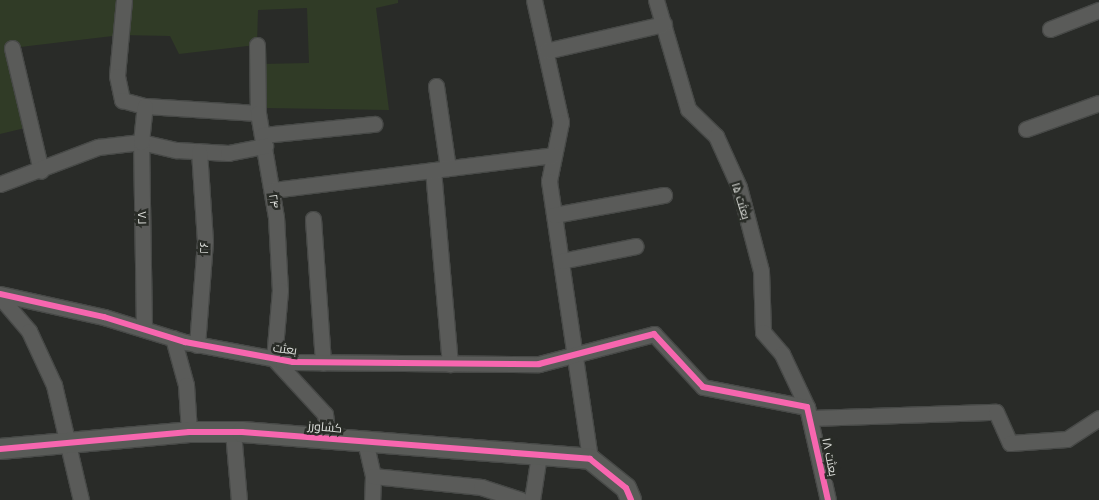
<!DOCTYPE html>
<meta charset="utf-8">
<style>
body{margin:0}
#map{position:relative;width:1099px;height:500px;overflow:hidden;background:#292b28;font-family:Inter,Cairo,sans-serif}
div>[style]{position:absolute}
[style*='--x']{left:calc(var(--x)*1px);top:calc(var(--y)*1px);width:calc(var(--w)*1px);rotate:calc(var(--a)*1deg)}
.green>*{inset:0;background:#303b26}
.roads{filter:drop-shadow(1px 0 #474947) drop-shadow(-1px 0 #474947) drop-shadow(0 1px #474947) drop-shadow(0 -1px #474947)}
.street>*{height:15px;margin:-7.5px;padding:0 7.5px;transform-origin:7.5px;border-radius:7.5px;background:#5a5b59}
.secondary>*{height:20px;margin:-10px;padding:0 10px;transform-origin:10px;border-radius:10px;background:#595b58}
.cycleway>*{height:6px;margin:-3px;padding:0 3px;transform-origin:3px;border-radius:3px;background:#f766af}
span{translate:-50% -50%;white-space:nowrap;text-align:center;line-height:1.15;-webkit-text-stroke:5px #292c27;paint-order:stroke}
.street-label{font-size:12px;color:#e1e3df}
</style>
<div id="map">
<div class="green">
<div style="clip-path:polygon(0 0,398px 0,398px 3px,376px 8px,389px 110px,266px 108px,261px 64px,309px 63px,307px 8px,258px 10px,257px 45px,179px 54px,170px 36px,121px 35px,12px 48px,25px 128px,0 134px)"></div>
</div>
<div class="roads">
<div class="street">
<div style="--x:124;--y:0;--w:76;--a:95.3"></div>
<div style="--x:117;--y:76;--w:25;--a:78"></div>
<div style="--x:122;--y:100;--w:24;--a:15"></div>
<div style="--x:145;--y:106;--w:113;--a:3.5"></div>
<div style="--x:534;--y:0;--w:125;--a:77.5"></div>
<div style="--x:561;--y:122;--w:60;--a:101.5"></div>
<div style="--x:549;--y:181;--w:281;--a:81.6"></div>
<div style="--x:656;--y:0;--w:114;--a:73.6"></div>
<div style="--x:688;--y:109;--w:39;--a:44"></div>
<div style="--x:716;--y:136;--w:56;--a:65.7"></div>
<div style="--x:739;--y:187;--w:87;--a:75.3"></div>
<div style="--x:761;--y:271;--w:61;--a:88.1"></div>
<div style="--x:763;--y:332;--w:29;--a:49"></div>
<div style="--x:782;--y:354;--w:59;--a:64.7"></div>
<div style="--x:1050;--y:29;--w:53;--a:-21.2"></div>
<div style="--x:257;--y:45;--w:68;--a:89.2"></div>
<div style="--x:258;--y:113;--w:106;--a:80.2"></div>
<div style="--x:276;--y:217;--w:73;--a:86.9"></div>
<div style="--x:280;--y:290;--w:69;--a:95"></div>
<div style="--x:274;--y:359;--w:75;--a:47.2"></div>
<div style="--x:325;--y:414;--w:24;--a:83"></div>
<div style="--x:12;--y:48;--w:126;--a:76.7"></div>
<div style="--x:546;--y:51;--w:121;--a:-12.9"></div>
<div style="--x:436;--y:86;--w:83;--a:81.7"></div>
<div style="--x:1026;--y:129;--w:77;--a:-19.6"></div>
<div style="--x:263;--y:135;--w:112;--a:-5.7"></div>
<div style="--x:433;--y:170;--w:195;--a:85"></div>
<div style="--x:0;--y:184;--w:105;--a:-20.7"></div>
<div style="--x:98;--y:147;--w:43;--a:-6.6"></div>
<div style="--x:141;--y:142;--w:37;--a:13"></div>
<div style="--x:177;--y:150;--w:51;--a:3.4"></div>
<div style="--x:228;--y:153;--w:38;--a:-11"></div>
<div style="--x:273;--y:190;--w:283;--a:-7.1"></div>
<div style="--x:554;--y:215;--w:112;--a:-10.3"></div>
<div style="--x:313;--y:219;--w:144;--a:86"></div>
<div style="--x:561;--y:261;--w:76;--a:-11.3"></div>
<div style="--x:0;--y:294;--w:107;--a:12.5"></div>
<div style="--x:104;--y:317;--w:85;--a:17.2"></div>
<div style="--x:185;--y:342;--w:110;--a:10.5"></div>
<div style="--x:293;--y:362;--w:246;--a:0.5"></div>
<div style="--x:539;--y:364;--w:119;--a:-14.6"></div>
<div style="--x:654;--y:334;--w:72;--a:47.2"></div>
<div style="--x:703;--y:387;--w:106;--a:10.9"></div>
<div style="--x:807;--y:407;--w:95;--a:77.3"></div>
<div style="--x:0;--y:297;--w:45;--a:49.5"></div>
<div style="--x:29;--y:331;--w:60;--a:65.2"></div>
<div style="--x:54;--y:385;--w:118;--a:76.8"></div>
<div style="--x:144;--y:329;--w:187;--a:-90.9"></div>
<div style="--x:141;--y:142;--w:36;--a:-84"></div>
<div style="--x:173;--y:338;--w:49;--a:74.5"></div>
<div style="--x:186;--y:385;--w:47;--a:86.3"></div>
<div style="--x:197;--y:345;--w:104;--a:-85.6"></div>
<div style="--x:205;--y:241;--w:90;--a:-93.8"></div>
<div style="--x:811;--y:418;--w:185;--a:-1.9"></div>
<div style="--x:996;--y:412;--w:34;--a:66"></div>
<div style="--x:1010;--y:443;--w:57;--a:-4"></div>
<div style="--x:1067;--y:439;--w:38;--a:-33"></div>
<div style="--x:233;--y:432;--w:68;--a:85"></div>
<div style="--x:365;--y:441;--w:36;--a:77"></div>
<div style="--x:373;--y:476;--w:24;--a:92"></div>
<div style="--x:373;--y:476;--w:109;--a:5.8"></div>
<div style="--x:481;--y:487;--w:42;--a:18"></div>
<div style="--x:532;--y:500;--w:46;--a:-81.2"></div>
</div>
<div class="secondary">
<div style="--x:0;--y:449;--w:190;--a:-5.1"></div>
<div style="--x:189;--y:432;--w:53;--a:0"></div>
<div style="--x:242;--y:432;--w:349;--a:4.4"></div>
<div style="--x:590;--y:459;--w:46;--a:38.9"></div>
<div style="--x:626;--y:488;--w:13;--a:67"></div>
</div>
</div>
<div class="cycleway">
<div style="--x:0;--y:294;--w:107;--a:12.5"></div>
<div style="--x:104;--y:317;--w:85;--a:17.2"></div>
<div style="--x:185;--y:342;--w:110;--a:10.5"></div>
<div style="--x:293;--y:362;--w:246;--a:0.5"></div>
<div style="--x:539;--y:364;--w:119;--a:-14.6"></div>
<div style="--x:654;--y:334;--w:72;--a:47.2"></div>
<div style="--x:703;--y:387;--w:106;--a:10.9"></div>
<div style="--x:807;--y:407;--w:95;--a:77.3"></div>
<div style="--x:0;--y:449;--w:190;--a:-5.1"></div>
<div style="--x:189;--y:432;--w:53;--a:0"></div>
<div style="--x:242;--y:432;--w:349;--a:4.4"></div>
<div style="--x:590;--y:459;--w:46;--a:38.9"></div>
<div style="--x:626;--y:488;--w:13;--a:67"></div>
</div>
<div class="street-label">
<span style="left:274px;top:201px;rotate:83deg">۲۴</span>
<span style="left:741px;top:201px;rotate:73deg">بعثت ۱۵</span>
<span style="left:142px;top:218px;rotate:-91deg">۲۸</span>
<span style="left:204px;top:248px;rotate:-88deg">۲۶</span>
<span style="left:285px;top:349px;rotate:8deg">بعثت</span>
<span style="left:325px;top:427px;rotate:5deg">کشاورز</span>
<span style="left:830px;top:457px;rotate:79deg">بعثت ۱۸</span>
</div>
</div>
